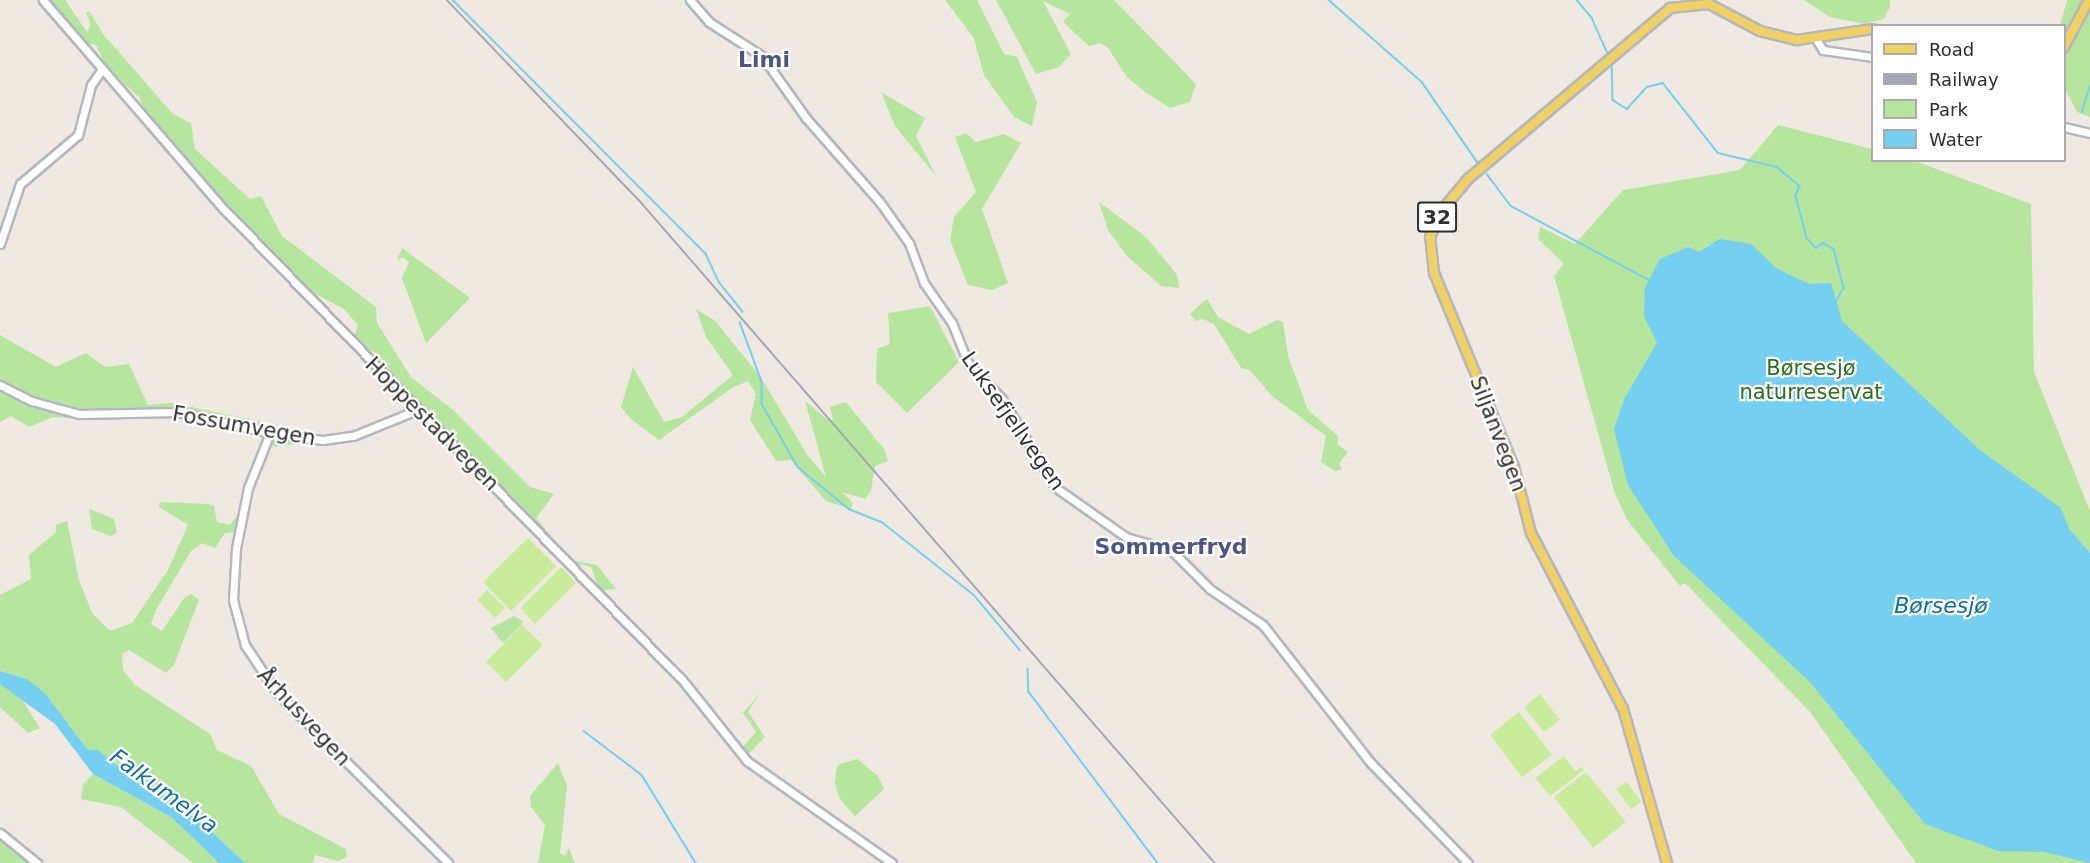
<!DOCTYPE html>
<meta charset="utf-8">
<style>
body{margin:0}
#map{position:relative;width:2090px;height:863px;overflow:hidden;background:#efe9e1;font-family:"DejaVu Sans",sans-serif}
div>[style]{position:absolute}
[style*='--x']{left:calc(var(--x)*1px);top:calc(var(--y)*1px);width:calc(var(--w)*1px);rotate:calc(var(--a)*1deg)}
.green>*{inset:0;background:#b6e59e}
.pitch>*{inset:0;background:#c9ec9a}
.water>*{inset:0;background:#75cff0}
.stream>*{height:1.5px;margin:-0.75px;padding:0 0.75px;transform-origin:0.75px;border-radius:0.75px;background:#75cff0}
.roads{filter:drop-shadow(2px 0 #b4b7c1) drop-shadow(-2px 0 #b4b7c1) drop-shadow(0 2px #b4b7c1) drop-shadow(0 -2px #b4b7c1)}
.secondary>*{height:7px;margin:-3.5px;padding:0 3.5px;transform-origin:3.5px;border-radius:3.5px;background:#fff}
.primary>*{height:8px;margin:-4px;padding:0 4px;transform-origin:4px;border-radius:4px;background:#f2d163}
.rail>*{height:1.5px;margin:-0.75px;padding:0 0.75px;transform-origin:0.75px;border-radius:0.75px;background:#a3a6b8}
span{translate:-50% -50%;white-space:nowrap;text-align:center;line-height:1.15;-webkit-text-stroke:4.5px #fff;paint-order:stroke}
.shield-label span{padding:2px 4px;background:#fff;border:2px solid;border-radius:4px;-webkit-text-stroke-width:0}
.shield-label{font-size:20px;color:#2e2e2e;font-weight:700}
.park-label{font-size:21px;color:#2c6e1b}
.street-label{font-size:21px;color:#2e2e2e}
.neighbourhood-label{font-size:22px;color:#4d5680;font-weight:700}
.water-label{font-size:22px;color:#0d6fa3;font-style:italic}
.legend{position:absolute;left:1871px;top:24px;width:195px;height:138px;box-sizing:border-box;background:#fff;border:2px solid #ababab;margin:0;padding:8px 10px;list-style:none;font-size:18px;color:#2e2e2e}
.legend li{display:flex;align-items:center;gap:12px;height:30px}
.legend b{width:30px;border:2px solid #ababab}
</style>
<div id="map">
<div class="green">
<div style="clip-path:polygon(49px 0,65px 0,87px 32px,91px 25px,86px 12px,90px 12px,103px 34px,173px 114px,191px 123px,195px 149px,250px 199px,261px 196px,282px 236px,376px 307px,377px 323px,411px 377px,454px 411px,530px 487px,554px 494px,536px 518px,571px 560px,597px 565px,616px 589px,600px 591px,591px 567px,572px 562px,412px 399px,378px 354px,362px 346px,355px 334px,358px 325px,344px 309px,306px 289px,215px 194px,143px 108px,140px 98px,107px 68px,96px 45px,84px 43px)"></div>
<div style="clip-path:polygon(945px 0,977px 0,1004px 54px,1017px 57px,1037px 102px,1032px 126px,1014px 117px,984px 75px,974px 38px)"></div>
<div style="clip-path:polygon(996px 0,1114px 0,1196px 84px,1190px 102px,1170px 108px,1145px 92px,1127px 77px,1108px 48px,1100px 43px,1089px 46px,1063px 22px,1070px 14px,1043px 1px,1071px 54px,1059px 67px,1036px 74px)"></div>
<div style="clip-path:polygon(1804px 0,1890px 0,1890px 7px,1884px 19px,1864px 24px,1830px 17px)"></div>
<div style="clip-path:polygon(2067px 0,2090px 0,2090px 117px,2077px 112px,2065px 89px,2064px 26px,2060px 26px)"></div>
<div style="clip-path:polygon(881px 92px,925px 118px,916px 136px,936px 176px,895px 126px)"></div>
<div style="clip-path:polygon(1778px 125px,1872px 149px,1872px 160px,1915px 161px,2031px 204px,2034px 372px,2090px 511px,2090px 863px,1916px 863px,1811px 713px,1685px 583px,1680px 586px,1628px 521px,1615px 494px,1554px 276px,1564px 264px,1538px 239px,1540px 227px,1575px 244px,1623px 190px,1740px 170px)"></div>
<div style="clip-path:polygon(966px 133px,976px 142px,1004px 134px,1021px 143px,982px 209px,1008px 283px,992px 290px,968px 285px,950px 240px,954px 217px,976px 192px,955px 137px)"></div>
<div style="clip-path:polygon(1099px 202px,1147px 238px,1177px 275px,1179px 288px,1161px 286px,1127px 256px,1108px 230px)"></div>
<div style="clip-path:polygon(402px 248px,470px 298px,426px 343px,402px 278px,409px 262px,403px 257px,397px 260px)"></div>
<div style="clip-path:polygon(1207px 299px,1218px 317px,1249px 334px,1277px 320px,1283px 322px,1288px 356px,1308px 410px,1338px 436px,1337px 444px,1348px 452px,1339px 464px,1342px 469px,1335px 471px,1321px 462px,1326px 436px,1272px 396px,1250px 370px,1241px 368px,1214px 324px,1203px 319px,1196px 321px,1190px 314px)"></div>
<div style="clip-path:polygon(930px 306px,959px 362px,907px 413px,876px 382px,877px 349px,890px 344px,888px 313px)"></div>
<div style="clip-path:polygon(696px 309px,715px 321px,760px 376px,808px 456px,826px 477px,805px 401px,828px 420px,833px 420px,830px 407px,846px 402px,884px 449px,888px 461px,875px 466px,871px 491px,865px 499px,842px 492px,853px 503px,851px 509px,826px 501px,791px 460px,776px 461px,750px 420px,756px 394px,748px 381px,732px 388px,659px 440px,631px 419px,621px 407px,633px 367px,664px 422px,682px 417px,733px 375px,706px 337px)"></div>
<div style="clip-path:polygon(0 335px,56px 367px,86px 353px,105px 367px,129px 364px,148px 405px,172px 403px,263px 422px,266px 428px,311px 434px,309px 442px,275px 447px,264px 437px,178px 416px,103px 420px,53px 417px,29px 427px,11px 416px,0 422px)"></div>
<div style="clip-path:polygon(160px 502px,208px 504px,214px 506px,217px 522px,230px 525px,239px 513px,235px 532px,225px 533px,215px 548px,202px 543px,191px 551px,156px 610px,151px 624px,162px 631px,185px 597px,191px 594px,199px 600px,174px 665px,166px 673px,129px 650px,122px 654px,123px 670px,135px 685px,210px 734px,217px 750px,251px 766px,279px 814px,346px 849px,347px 857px,338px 861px,315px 855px,313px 863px,245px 863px,191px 812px,139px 784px,98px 750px,87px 749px,45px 693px,27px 679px,0 671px,0 595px,31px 579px,29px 555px,56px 532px,56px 525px,67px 521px,79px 580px,92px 613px,110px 631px,132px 623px,168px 570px,188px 525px,159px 507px)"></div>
<div style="clip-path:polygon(89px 509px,114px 519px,117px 532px,111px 536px,92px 529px)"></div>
<div style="clip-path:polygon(514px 616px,524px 622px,503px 643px,491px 628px)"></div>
<div style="clip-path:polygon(0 684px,18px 693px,40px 728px,28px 733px,0 707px)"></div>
<div style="clip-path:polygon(760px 693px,748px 712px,765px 737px,748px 754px,743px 747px,756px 732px,743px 713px)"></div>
<div style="clip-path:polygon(857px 759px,878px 776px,884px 789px,855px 816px,839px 798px,835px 782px,837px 765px)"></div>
<div style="clip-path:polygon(558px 763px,567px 786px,560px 853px,565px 856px,569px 848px,575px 863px,538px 863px,545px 825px,531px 807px,530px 796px)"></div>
<div style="clip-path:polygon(93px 774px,171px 817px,219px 863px,193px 863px,121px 807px,81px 799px,83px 784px)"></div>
<div style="clip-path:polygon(10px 840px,34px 863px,0 863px,0 841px)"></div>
</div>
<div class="pitch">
<div style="clip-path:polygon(528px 538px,556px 566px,511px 611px,483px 582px)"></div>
<div style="clip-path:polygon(561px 567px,576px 583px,535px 624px,520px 608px)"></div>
<div style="clip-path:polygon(487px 590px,505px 608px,495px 618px,477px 600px)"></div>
<div style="clip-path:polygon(522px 625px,543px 645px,506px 682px,486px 662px)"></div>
<div style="clip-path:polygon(1540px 694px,1560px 720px,1544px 732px,1524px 707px)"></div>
<div style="clip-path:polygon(1519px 712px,1552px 755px,1522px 777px,1490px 735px)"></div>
<div style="clip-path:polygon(1564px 756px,1575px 771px,1581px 767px,1584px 770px,1550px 796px,1535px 778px)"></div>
<div style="clip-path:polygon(1586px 772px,1626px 822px,1593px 848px,1554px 797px)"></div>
<div style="clip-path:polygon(1627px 782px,1641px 802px,1631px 809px,1616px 789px)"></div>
</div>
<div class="water">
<div style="clip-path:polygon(1720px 239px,1751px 244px,1776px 268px,1809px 284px,1831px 283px,1842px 321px,1981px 451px,2061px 508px,2069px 529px,2090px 553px,2090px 863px,2044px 852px,1998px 851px,1925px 824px,1810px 682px,1674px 556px,1628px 485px,1614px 429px,1624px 399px,1657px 343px,1644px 316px,1645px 288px,1660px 259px,1688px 247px,1699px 252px)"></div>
<div style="clip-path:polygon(0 671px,27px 679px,45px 693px,87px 749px,98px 750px,139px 784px,191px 812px,245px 863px,219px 863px,171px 817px,93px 774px,55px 724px,0 684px)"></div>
</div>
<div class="stream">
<div style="--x:453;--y:0;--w:359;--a:45.1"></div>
<div style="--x:706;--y:254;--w:31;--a:65"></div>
<div style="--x:719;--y:282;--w:38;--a:51"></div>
<div style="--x:1329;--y:0;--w:124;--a:41.4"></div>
<div style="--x:1422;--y:82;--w:98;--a:55.3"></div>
<div style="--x:1577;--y:0;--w:23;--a:50"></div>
<div style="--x:1592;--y:18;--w:42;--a:65.9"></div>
<div style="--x:1612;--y:59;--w:41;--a:88.6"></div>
<div style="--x:1613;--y:100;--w:17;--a:33"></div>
<div style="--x:1627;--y:109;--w:30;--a:-48"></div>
<div style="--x:1647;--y:87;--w:16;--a:-14"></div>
<div style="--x:1663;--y:83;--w:89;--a:51.8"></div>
<div style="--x:1718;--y:153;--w:61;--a:13.3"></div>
<div style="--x:1777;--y:167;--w:30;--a:40"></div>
<div style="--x:1800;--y:186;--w:11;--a:112"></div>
<div style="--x:1796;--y:196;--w:43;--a:75.3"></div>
<div style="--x:1807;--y:238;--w:13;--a:48"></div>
<div style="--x:1816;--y:248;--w:9;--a:-36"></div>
<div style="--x:1823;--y:243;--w:13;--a:29"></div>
<div style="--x:1834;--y:249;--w:40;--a:75.6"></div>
<div style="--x:1844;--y:288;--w:16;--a:120"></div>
<div style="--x:2082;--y:112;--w:27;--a:-73"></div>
<div style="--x:1487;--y:174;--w:40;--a:53"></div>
<div style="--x:1511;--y:206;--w:157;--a:28.2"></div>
<div style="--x:740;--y:322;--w:64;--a:69.9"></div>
<div style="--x:762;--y:382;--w:22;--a:90"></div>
<div style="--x:762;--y:404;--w:73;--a:60.3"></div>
<div style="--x:798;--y:467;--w:66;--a:39.5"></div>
<div style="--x:849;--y:509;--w:35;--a:22"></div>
<div style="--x:882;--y:522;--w:117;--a:38.4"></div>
<div style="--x:974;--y:595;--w:72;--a:50.1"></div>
<div style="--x:1028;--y:669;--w:23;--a:88"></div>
<div style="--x:1029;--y:692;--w:214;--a:53"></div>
<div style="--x:584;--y:731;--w:73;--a:37.2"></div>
<div style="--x:642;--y:775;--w:103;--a:58.5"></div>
</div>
<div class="roads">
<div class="secondary">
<div style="--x:43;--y:0;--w:271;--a:49.2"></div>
<div style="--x:220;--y:205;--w:665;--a:45.79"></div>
<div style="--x:684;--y:682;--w:101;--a:51.4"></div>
<div style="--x:747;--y:761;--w:177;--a:35.1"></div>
<div style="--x:690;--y:0;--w:29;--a:49"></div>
<div style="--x:709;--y:22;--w:63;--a:32.7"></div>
<div style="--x:762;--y:56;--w:76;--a:54.6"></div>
<div style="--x:806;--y:118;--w:111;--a:48.7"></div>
<div style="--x:879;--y:201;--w:52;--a:54.5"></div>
<div style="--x:909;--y:243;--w:43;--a:69.4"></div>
<div style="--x:924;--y:283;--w:49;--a:55"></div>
<div style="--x:952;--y:323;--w:43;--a:68.2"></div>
<div style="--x:968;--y:363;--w:50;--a:46.6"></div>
<div style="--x:1002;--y:399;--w:103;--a:58.9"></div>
<div style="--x:1055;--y:487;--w:87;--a:35.2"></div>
<div style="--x:1126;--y:537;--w:47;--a:16.1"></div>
<div style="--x:1171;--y:550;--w:55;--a:45"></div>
<div style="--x:1210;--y:589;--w:64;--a:34.2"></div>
<div style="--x:1263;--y:625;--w:175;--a:52"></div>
<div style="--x:1371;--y:763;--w:139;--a:45.9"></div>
<div style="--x:1816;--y:39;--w:13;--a:58"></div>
<div style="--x:1823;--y:50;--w:49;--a:8.1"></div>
<div style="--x:2064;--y:127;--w:27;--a:13"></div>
<div style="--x:0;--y:244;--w:63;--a:-71.6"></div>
<div style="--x:20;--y:184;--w:76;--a:-40.2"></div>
<div style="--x:78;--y:135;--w:52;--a:-75.4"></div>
<div style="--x:91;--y:85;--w:19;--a:-55"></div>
<div style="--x:0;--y:385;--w:36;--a:27"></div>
<div style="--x:32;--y:401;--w:49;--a:15.5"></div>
<div style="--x:79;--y:414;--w:99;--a:-1.2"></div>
<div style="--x:178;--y:412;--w:98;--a:12.9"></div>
<div style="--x:274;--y:434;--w:49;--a:7"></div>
<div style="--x:323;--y:440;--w:30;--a:-8"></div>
<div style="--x:353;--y:436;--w:69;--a:-22.1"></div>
<div style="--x:270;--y:433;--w:59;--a:111.8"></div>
<div style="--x:248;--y:488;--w:61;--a:101.3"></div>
<div style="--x:236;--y:548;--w:52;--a:93.3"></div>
<div style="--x:233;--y:600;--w:47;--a:75.1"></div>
<div style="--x:245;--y:645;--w:58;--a:56.3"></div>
<div style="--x:277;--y:693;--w:241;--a:44.8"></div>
<div style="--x:0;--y:833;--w:48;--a:39"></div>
</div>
<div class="primary">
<div style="--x:2064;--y:47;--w:53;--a:-62"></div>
<div style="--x:1667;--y:863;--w:160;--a:-105.9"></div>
<div style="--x:1623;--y:709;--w:199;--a:-117.6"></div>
<div style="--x:1531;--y:533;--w:68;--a:-104.4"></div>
<div style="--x:1514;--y:467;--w:210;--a:-112.4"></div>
<div style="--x:1434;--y:273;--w:36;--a:-96"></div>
<div style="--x:1430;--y:237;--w:30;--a:-66"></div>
<div style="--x:1442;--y:210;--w:40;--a:-50"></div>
<div style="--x:1468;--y:179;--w:265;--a:-40.2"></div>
<div style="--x:1670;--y:8;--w:39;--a:-6"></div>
<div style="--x:1709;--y:4;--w:58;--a:27.9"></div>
<div style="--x:1760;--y:31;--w:38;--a:14"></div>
<div style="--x:1797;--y:40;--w:76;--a:-8.3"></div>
</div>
</div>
<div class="rail">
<div style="--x:447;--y:0;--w:277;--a:46.2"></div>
<div style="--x:639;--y:200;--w:878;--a:49.02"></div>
</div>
<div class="shield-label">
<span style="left:1437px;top:217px">32</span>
</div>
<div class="park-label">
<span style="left:1811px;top:380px">Børsesjø<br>naturreservat</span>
</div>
<div class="street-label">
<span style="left:1013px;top:421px;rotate:55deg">Luksefjellvegen</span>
<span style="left:432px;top:424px;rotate:45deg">Hoppestadvegen</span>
<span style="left:244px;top:426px;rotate:10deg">Fossumvegen</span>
<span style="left:1498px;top:434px;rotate:69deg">Siljanvegen</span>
<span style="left:304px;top:717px;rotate:47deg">Århusvegen</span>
</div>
<div class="neighbourhood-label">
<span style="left:764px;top:60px">Limi</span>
<span style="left:1171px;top:547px">Sommerfryd</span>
</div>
<div class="water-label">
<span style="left:1941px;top:606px">Børsesjø</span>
<span style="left:164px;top:791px;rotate:36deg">Falkumelva</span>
</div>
<ul class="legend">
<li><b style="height:8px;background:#f2d163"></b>Road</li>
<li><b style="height:8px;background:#a3a6b8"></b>Railway</li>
<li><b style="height:16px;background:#b6e59e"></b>Park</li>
<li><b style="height:16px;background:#75cff0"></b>Water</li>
</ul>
</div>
